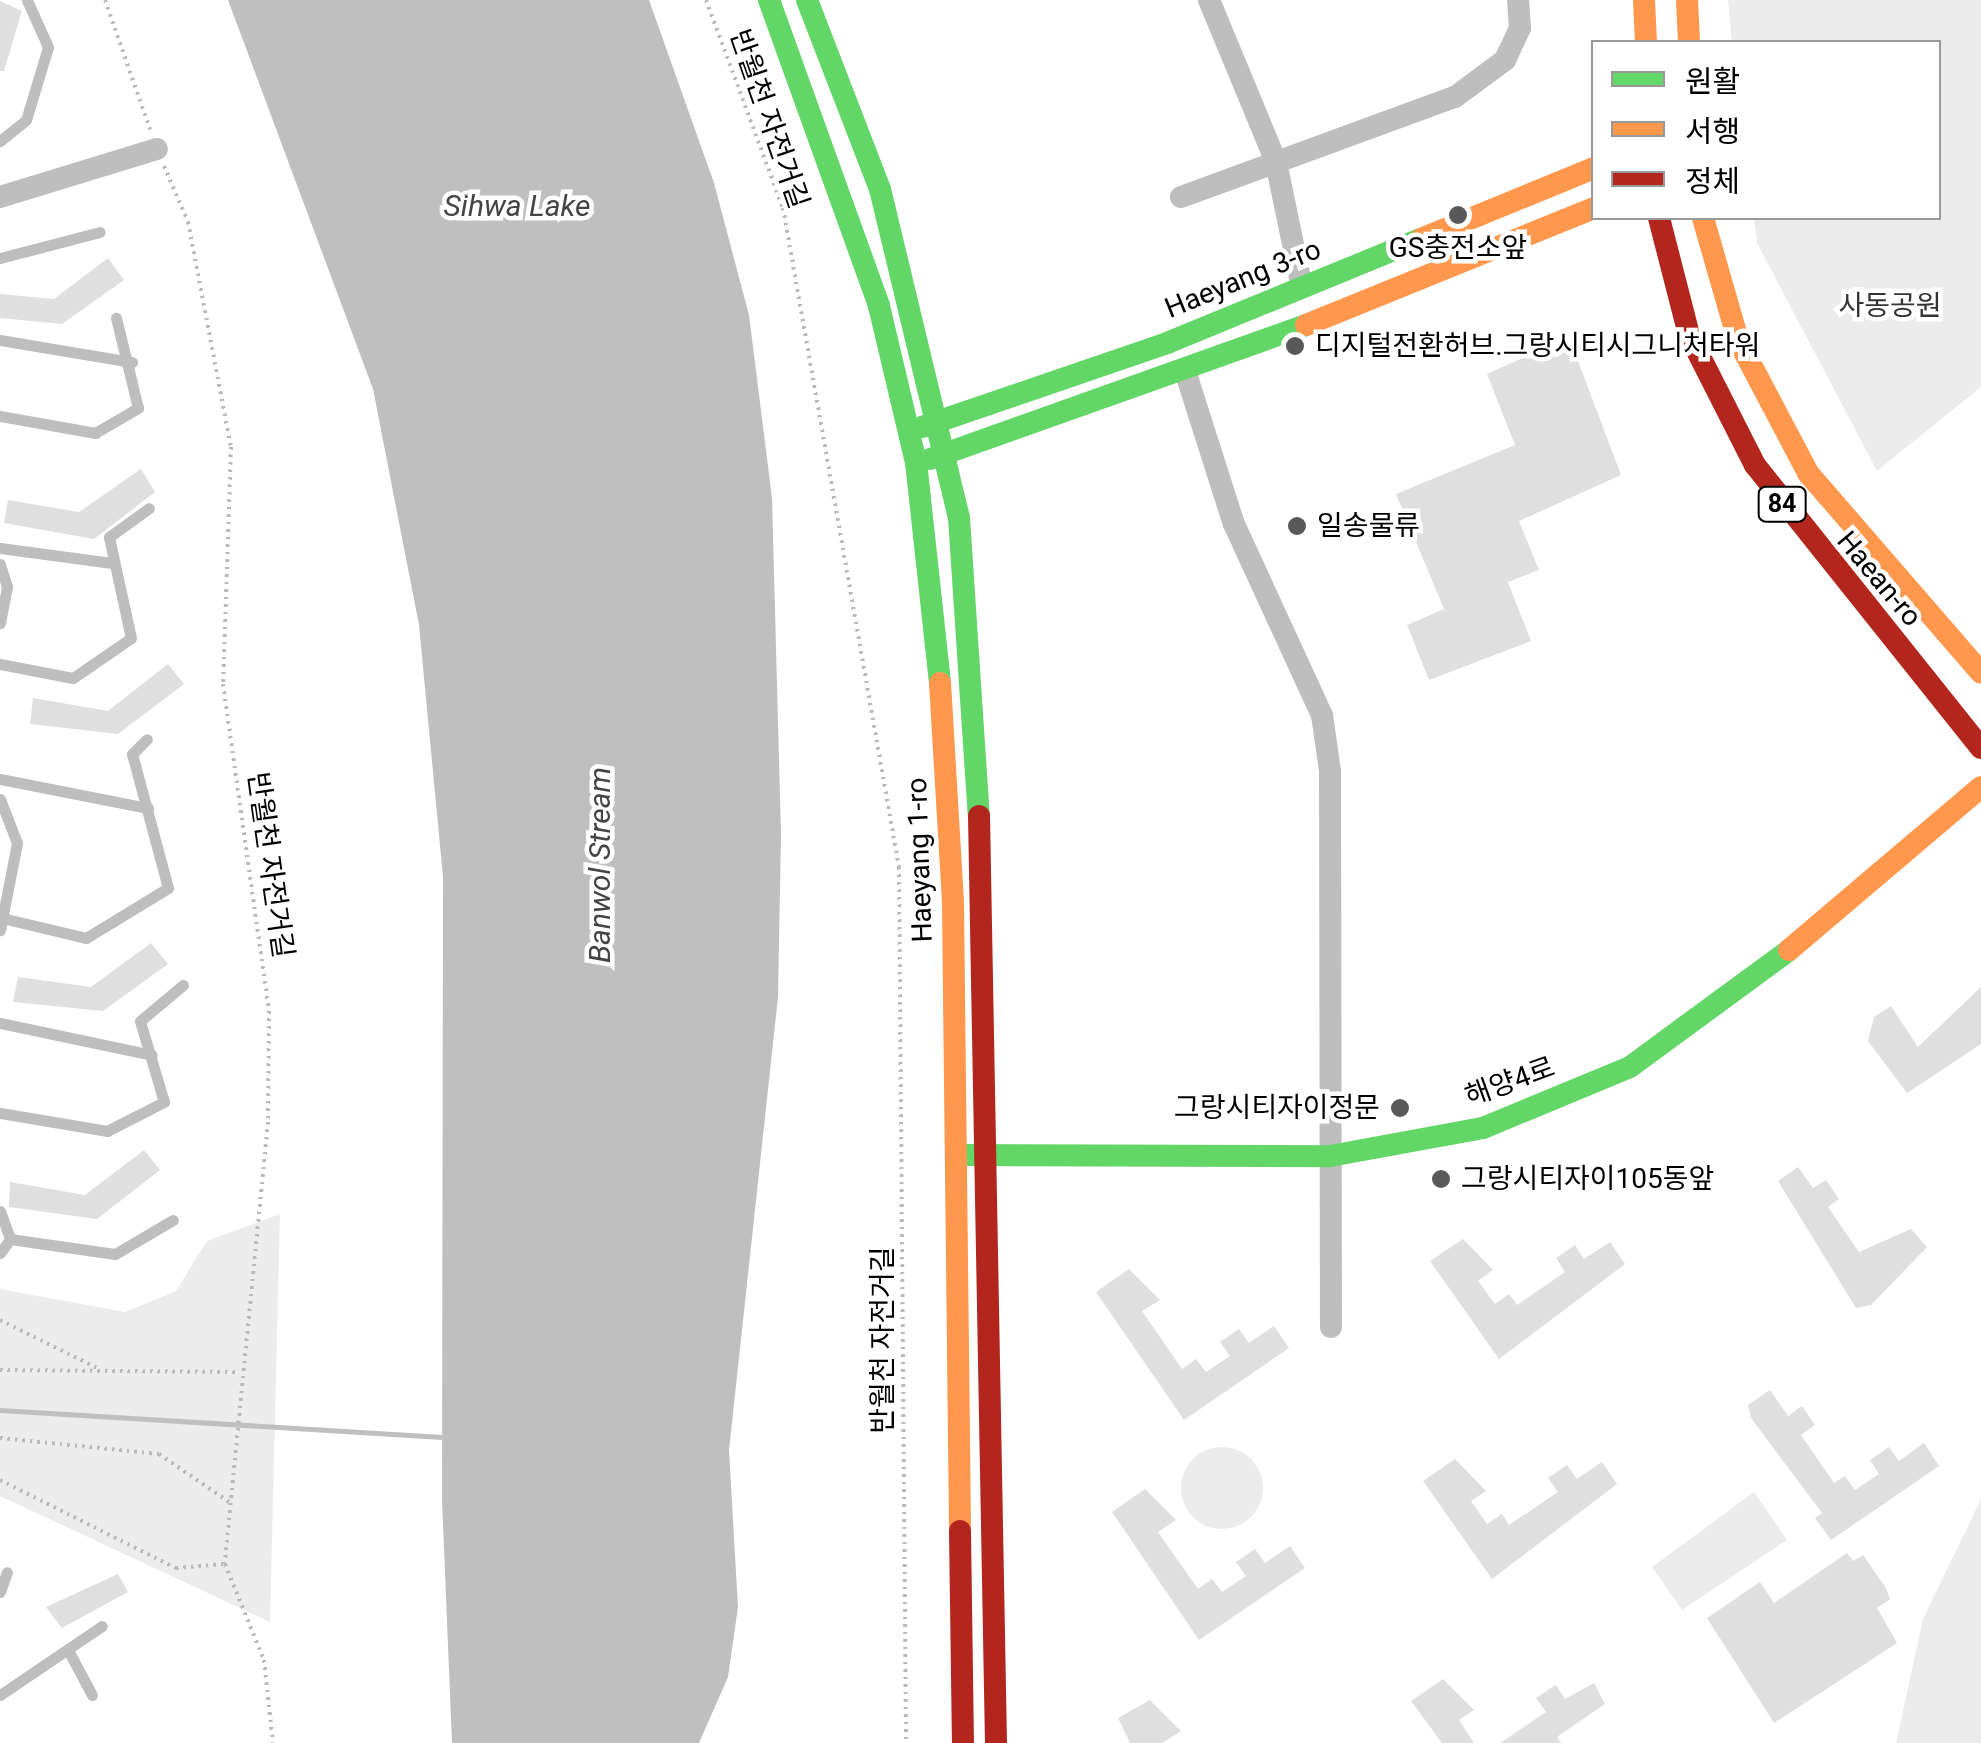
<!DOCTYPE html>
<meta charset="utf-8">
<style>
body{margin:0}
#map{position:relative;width:1981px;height:1743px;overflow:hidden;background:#fff;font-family:Roboto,"Noto Sans KR",sans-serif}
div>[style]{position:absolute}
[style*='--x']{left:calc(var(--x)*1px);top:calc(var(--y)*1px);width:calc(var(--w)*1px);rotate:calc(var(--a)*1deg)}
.green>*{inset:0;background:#ececec}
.round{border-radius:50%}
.water>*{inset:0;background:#bfbfbf}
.stream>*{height:5px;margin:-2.5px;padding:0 2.5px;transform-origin:2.5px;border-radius:2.5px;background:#bfbfbf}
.building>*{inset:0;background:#dfdfdf}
.path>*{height:4px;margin-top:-2px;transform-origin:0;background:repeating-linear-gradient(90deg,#b9b9b9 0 2.5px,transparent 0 7.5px)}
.lane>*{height:11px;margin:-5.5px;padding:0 5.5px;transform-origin:5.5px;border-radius:5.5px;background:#bebebe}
.street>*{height:22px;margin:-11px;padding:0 11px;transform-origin:11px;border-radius:11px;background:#bebebe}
.fast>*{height:22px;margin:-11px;padding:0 11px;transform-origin:11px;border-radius:11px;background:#63d668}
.slow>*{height:22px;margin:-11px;padding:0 11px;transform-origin:11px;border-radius:11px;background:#ff974d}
.jam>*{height:22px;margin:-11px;padding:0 11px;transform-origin:11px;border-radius:11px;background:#b3261e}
.dots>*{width:28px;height:28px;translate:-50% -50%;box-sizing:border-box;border:5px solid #fff;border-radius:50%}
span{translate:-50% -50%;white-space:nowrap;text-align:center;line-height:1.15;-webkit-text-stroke:9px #fff;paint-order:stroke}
.shield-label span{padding:2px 8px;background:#fff;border:2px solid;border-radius:8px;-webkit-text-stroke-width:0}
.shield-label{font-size:25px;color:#000;font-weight:700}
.street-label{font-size:28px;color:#000}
.poi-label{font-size:28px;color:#000}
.left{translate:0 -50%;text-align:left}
.right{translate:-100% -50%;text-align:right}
.park-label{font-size:28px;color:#333}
.water-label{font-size:30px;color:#444;font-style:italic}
.legend{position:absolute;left:1591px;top:40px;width:350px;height:180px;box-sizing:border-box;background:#fff;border:2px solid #999;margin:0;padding:12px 18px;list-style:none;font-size:30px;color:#000}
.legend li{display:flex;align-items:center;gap:20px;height:50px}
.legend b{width:50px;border:2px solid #999}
</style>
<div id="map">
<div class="green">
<div style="clip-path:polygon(1728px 0,1981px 0,1981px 387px,1877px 471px,1757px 243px,1754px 218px,1938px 218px,1938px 42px,1732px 42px)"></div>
<div style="clip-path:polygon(280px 1214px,270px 1622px,0 1496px,0 1289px,125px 1312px,176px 1291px,207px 1241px)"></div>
<div class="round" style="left:1181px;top:1447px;width:82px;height:82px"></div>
<div style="clip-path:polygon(1754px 1492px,1787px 1540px,1682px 1610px,1652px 1567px)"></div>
<div style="clip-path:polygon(1981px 1499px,1981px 1743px,1896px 1743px,1923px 1619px)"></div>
</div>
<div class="water">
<div style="clip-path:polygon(228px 0,649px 0,714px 183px,749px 315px,772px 498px,781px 834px,778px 997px,729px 1450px,738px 1607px,728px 1677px,699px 1743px,452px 1743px,442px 1500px,443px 877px,419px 625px,373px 389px)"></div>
</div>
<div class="stream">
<div style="--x:0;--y:1410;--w:447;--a:3.5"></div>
</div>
<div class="building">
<div style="clip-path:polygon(0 1px,22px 11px,4px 71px,0 71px)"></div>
<div style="clip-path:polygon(108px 258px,124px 280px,62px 324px,0 318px,0 294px,54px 299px)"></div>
<div style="clip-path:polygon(1569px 337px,1621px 475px,1519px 521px,1539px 570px,1508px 582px,1531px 641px,1429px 680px,1407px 625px,1444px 609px,1396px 494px,1515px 445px,1487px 374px)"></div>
<div style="clip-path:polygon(141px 469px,155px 492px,94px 539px,4px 523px,8px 500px,79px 512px)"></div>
<div style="clip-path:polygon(168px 664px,184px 684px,118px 734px,30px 724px,33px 698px,108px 711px)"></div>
<div style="clip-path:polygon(151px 943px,168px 964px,103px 1011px,13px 1002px,18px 977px,91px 987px)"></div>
<div style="clip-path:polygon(1981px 987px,1981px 1044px,1907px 1093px,1868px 1041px,1874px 1017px,1891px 1006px,1918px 1047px)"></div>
<div style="clip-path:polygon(144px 1150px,160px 1170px,97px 1219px,9px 1207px,10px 1182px,85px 1195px)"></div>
<div style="clip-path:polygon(1798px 1167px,1813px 1188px,1826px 1180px,1839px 1199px,1828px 1207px,1859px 1252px,1911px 1229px,1927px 1247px,1871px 1305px,1856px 1308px,1778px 1181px)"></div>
<div style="clip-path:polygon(1463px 1239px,1493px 1270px,1478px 1281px,1495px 1304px,1509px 1294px,1517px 1305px,1565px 1272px,1556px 1258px,1575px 1245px,1584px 1259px,1610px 1242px,1625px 1264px,1499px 1359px,1430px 1261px)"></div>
<div style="clip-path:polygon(1129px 1269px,1160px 1300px,1142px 1311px,1182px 1369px,1196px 1359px,1206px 1372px,1230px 1356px,1220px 1342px,1239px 1329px,1249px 1343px,1274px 1326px,1289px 1348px,1184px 1420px,1096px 1292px)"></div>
<div style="clip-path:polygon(1770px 1390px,1788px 1416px,1802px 1406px,1815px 1425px,1801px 1435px,1834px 1483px,1845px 1476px,1855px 1490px,1879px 1474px,1870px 1460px,1889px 1447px,1899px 1461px,1924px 1443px,1939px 1466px,1831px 1540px,1815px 1518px,1822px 1513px,1751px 1418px,1748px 1405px)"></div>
<div style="clip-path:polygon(1455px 1459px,1486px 1491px,1471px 1501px,1487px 1524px,1502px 1514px,1509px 1525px,1558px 1492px,1548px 1478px,1567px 1465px,1577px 1479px,1602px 1462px,1617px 1484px,1492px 1579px,1423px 1481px)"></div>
<div style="clip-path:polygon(1145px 1489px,1176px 1520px,1158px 1532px,1198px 1589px,1212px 1579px,1222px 1592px,1246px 1576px,1236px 1562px,1255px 1549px,1265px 1563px,1290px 1546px,1305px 1568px,1199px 1640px,1112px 1512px)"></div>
<div style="clip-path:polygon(1847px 1553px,1853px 1561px,1863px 1555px,1886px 1588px,1890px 1599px,1877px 1608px,1897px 1643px,1774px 1723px,1707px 1618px,1760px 1582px,1774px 1603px)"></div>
<div style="clip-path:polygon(118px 1574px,128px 1592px,62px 1628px,46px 1607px)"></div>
<div style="clip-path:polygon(1443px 1679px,1474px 1710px,1459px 1720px,1474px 1743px,1442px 1743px,1411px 1701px)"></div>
<div style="clip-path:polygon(1594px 1683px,1605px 1704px,1557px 1737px,1561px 1743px,1500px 1743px,1546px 1712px,1536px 1698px,1556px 1685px,1565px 1699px)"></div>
<div style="clip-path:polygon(1150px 1700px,1181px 1731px,1162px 1743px,1130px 1743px,1118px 1718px)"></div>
</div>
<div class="path">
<div style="--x:105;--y:0;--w:137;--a:70.8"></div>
<div style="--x:706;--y:0;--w:222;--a:69.7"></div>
<div style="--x:783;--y:208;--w:669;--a:80.02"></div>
<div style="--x:899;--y:867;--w:876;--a:89.54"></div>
<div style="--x:164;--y:166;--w:61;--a:66.8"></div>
<div style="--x:188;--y:222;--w:229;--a:79.2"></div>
<div style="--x:231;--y:447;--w:237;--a:91.9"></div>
<div style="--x:223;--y:684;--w:330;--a:82"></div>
<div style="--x:269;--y:1011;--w:111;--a:90.5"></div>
<div style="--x:268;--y:1122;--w:444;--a:95.6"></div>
<div style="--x:225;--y:1564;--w:104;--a:67.9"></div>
<div style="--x:264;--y:1660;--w:83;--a:83.8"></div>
<div style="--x:0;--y:1320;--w:110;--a:26.3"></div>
<div style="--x:0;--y:1370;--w:239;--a:0.5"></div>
<div style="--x:0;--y:1438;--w:160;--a:5.7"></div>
<div style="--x:159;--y:1454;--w:85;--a:34.4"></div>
<div style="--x:0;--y:1480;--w:197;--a:26.6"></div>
<div style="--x:176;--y:1568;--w:48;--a:-4.8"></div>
</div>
<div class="lane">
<div style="--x:0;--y:141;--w:33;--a:-39"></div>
<div style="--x:26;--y:120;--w:76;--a:-73.2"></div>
<div style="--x:48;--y:47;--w:51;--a:-114.1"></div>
<div style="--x:0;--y:258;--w:103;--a:-14.6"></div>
<div style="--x:0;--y:340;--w:134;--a:9.5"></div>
<div style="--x:0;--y:416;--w:97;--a:10.1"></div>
<div style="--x:95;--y:433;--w:50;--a:-30.2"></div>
<div style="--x:138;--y:408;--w:93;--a:-103.7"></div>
<div style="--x:0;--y:548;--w:113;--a:7.6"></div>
<div style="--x:0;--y:564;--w:24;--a:73"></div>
<div style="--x:7;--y:587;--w:37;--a:101"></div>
<div style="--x:0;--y:664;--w:74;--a:10.9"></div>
<div style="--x:73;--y:678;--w:70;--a:-34.6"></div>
<div style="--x:131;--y:638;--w:103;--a:-102.3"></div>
<div style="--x:109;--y:537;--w:49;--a:-35.9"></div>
<div style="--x:0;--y:779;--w:151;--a:11.1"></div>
<div style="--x:0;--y:799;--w:47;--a:68.9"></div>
<div style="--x:17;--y:843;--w:89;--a:101.1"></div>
<div style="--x:2;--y:918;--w:86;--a:13.4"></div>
<div style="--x:86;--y:938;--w:96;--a:-31.4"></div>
<div style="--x:168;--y:888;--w:139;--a:-105"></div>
<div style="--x:132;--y:754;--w:21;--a:-45"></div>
<div style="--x:0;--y:1023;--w:155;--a:11.9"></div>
<div style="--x:0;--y:1113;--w:109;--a:9.5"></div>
<div style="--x:107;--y:1131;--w:64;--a:-27"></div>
<div style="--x:164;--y:1102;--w:84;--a:-106.5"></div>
<div style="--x:140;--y:1021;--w:56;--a:-39.9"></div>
<div style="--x:0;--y:1211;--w:30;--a:70"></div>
<div style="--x:10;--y:1239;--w:106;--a:8.1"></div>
<div style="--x:115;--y:1254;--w:67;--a:-30.4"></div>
<div style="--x:0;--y:1253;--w:17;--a:-54"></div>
<div style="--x:0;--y:1592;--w:21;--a:-71"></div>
<div style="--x:68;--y:1650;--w:51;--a:61.9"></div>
<div style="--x:0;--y:1695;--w:123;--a:-34.1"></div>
</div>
<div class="street">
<div style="--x:1209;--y:0;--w:175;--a:67.5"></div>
<div style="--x:1276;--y:162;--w:128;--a:78.3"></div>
<div style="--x:0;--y:197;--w:164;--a:-17"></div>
<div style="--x:1181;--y:197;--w:292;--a:-20.1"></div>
<div style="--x:1455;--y:97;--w:62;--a:-36.5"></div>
<div style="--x:1505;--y:60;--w:35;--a:-65"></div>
<div style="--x:1520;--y:28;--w:28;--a:-94"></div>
<div style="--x:1186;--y:374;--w:157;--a:72.3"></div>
<div style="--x:1234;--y:524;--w:210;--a:65.3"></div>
<div style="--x:1322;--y:715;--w:57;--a:81.9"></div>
<div style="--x:1330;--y:771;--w:556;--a:89.9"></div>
</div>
<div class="fast">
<div style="--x:769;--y:0;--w:325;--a:70.2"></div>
<div style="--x:879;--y:306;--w:160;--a:76.7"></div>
<div style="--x:916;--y:462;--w:222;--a:83.8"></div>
<div style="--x:807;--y:0;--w:203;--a:68.9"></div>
<div style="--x:880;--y:189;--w:338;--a:76.5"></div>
<div style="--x:959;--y:518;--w:299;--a:86.2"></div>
<div style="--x:922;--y:427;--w:259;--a:-18.9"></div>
<div style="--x:1167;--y:343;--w:274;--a:-22.3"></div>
<div style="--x:930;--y:459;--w:399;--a:-19.6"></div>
<div style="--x:968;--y:1155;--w:362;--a:0.2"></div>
<div style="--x:1330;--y:1156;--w:156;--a:-10.4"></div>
<div style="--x:1483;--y:1128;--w:159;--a:-22.5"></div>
<div style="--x:1630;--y:1067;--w:197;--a:-36.3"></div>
</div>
<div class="slow">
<div style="--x:1644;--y:0;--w:42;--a:87.3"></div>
<div style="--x:1687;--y:0;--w:42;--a:87.3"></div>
<div style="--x:1703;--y:218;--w:127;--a:74"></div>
<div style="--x:1738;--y:340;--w:150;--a:62.2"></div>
<div style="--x:1808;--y:473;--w:264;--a:49.1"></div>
<div style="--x:1421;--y:239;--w:187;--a:-22.3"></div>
<div style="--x:1306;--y:325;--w:311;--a:-22.1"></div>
<div style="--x:940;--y:683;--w:220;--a:86.6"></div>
<div style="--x:953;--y:903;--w:628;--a:89.36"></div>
<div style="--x:1789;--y:950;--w:252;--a:-40.3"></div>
</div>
<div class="jam">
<div style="--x:1659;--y:218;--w:121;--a:75.6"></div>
<div style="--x:1689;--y:335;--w:146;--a:63.1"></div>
<div style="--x:1755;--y:465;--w:362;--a:51.4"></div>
<div style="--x:979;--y:816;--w:927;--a:88.95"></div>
<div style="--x:960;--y:1531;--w:212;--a:89.2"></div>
</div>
<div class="dots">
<div style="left:1458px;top:215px;background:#595959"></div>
<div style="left:1295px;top:346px;background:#595959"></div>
<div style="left:1297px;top:526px;background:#595959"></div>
<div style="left:1400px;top:1108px;background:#595959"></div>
<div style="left:1441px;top:1179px;background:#595959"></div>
</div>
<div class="shield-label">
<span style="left:1782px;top:504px">84</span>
</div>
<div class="street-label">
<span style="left:769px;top:119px;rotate:71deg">반월천 자전거길</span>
<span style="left:1243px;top:279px;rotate:-22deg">Haeyang 3-ro</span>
<span style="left:1879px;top:579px;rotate:50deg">Haean-ro</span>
<span style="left:920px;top:860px;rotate:-92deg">Haeyang 1-ro</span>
<span style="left:270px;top:865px;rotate:82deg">반월천 자전거길</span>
<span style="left:1510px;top:1082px;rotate:-20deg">해양4로</span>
<span style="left:883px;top:1340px;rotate:-90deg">반월천 자전거길</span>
</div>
<div class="poi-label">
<span style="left:1458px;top:248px">GS충전소앞</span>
<span class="left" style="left:1315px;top:346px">디지털전환허브.그랑시티시그니처타워</span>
<span class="left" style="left:1317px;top:526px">일송물류</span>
<span class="right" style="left:1380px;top:1108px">그랑시티자이정문</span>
<span class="left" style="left:1461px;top:1179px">그랑시티자이105동앞</span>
</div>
<div class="park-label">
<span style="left:1890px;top:306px">사동공원</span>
</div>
<div class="water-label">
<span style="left:517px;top:206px">Sihwa Lake</span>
<span style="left:600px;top:865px;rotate:-90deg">Banwol Stream</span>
</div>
<ul class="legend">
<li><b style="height:12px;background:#63d668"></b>원활</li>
<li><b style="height:12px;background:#ff974d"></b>서행</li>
<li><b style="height:12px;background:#b3261e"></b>정체</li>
</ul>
</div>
